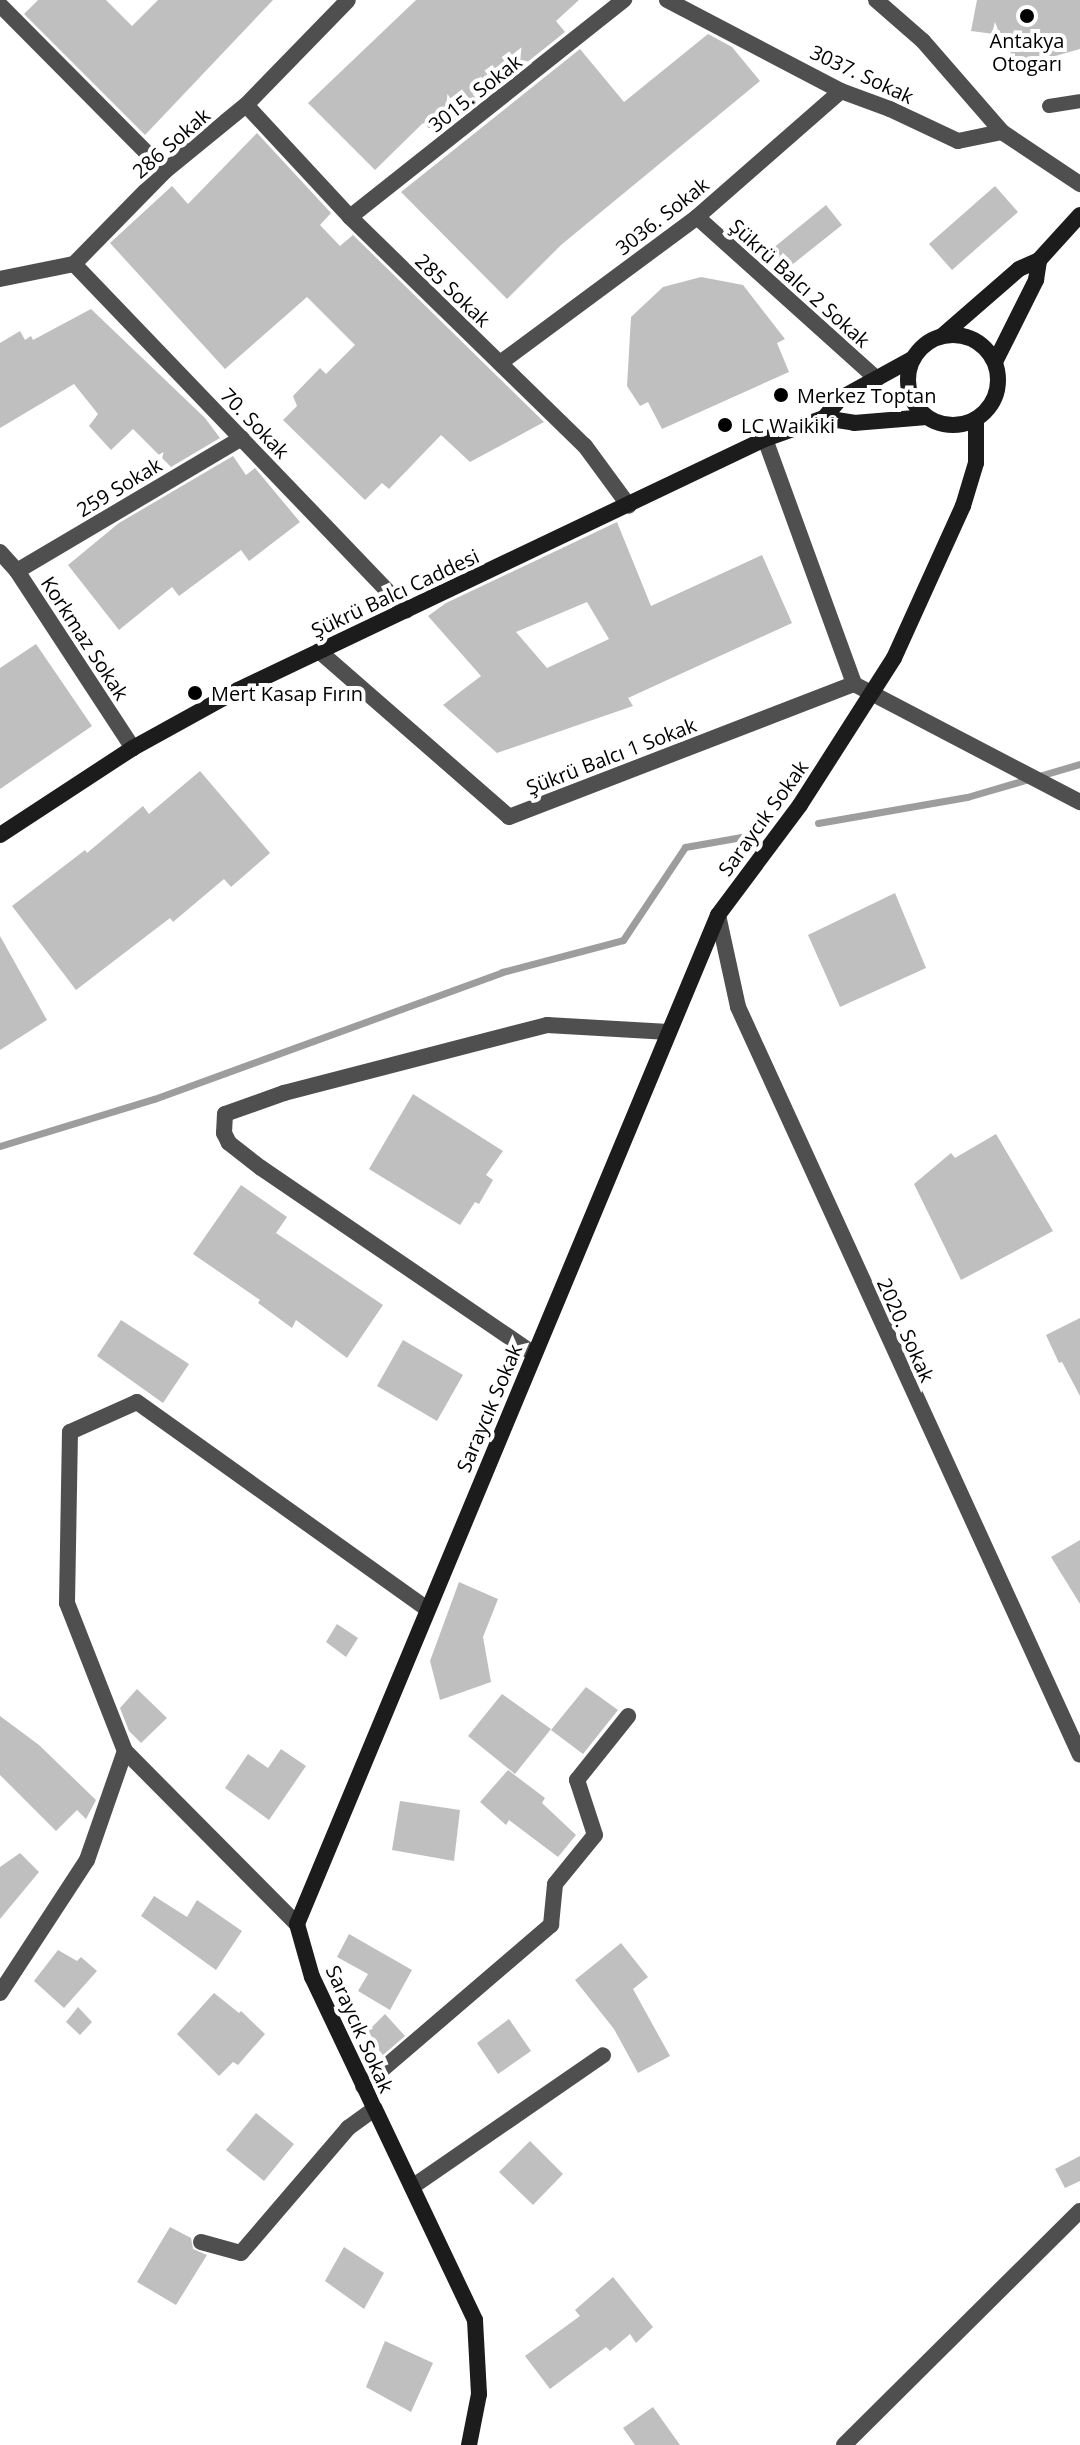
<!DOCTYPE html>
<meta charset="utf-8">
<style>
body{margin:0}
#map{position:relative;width:1080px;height:2445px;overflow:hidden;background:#fff;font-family:"Open Sans",sans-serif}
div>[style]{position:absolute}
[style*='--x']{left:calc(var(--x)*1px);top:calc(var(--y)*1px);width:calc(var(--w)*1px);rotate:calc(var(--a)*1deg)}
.stream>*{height:7px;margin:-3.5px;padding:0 3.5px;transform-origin:3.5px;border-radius:3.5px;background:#9d9d9d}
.building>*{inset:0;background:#bfbfbf}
.lane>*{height:14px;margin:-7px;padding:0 7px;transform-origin:7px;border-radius:7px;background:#4f4f4f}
.street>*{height:16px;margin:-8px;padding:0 8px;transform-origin:8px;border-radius:8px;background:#4f4f4f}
.secondary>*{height:16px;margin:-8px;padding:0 8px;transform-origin:8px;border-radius:8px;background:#1c1c1c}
.secondary>.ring{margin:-8px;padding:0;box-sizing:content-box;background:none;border:16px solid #1c1c1c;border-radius:50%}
.dots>*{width:22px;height:22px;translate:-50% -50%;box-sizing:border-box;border:4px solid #fff;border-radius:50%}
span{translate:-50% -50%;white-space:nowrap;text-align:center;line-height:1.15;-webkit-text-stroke:8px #fff;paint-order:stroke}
.poi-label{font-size:20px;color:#000}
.left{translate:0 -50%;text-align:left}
.street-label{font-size:20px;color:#000}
</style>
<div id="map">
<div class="stream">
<div style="--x:818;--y:823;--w:151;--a:-9.9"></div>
<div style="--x:967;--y:797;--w:118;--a:-16.3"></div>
<div style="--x:0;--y:1146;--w:161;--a:-17"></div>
<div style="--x:154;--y:1099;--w:370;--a:-20"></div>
<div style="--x:502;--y:972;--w:125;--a:-14.8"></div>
<div style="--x:623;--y:940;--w:112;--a:-56.3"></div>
<div style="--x:685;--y:847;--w:69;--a:-10"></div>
</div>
<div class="building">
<div style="clip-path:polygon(38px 0,106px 0,132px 26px,158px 0,273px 0,145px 135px,24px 14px)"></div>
<div style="clip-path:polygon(416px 0,579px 0,556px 21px,565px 32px,436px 135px,423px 123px,375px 170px,308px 103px)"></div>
<div style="clip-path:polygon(977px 0,1080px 0,1080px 49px,1048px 58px,1011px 58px,1009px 36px,971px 31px)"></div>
<div style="clip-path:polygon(708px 34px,732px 47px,760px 81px,561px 245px,507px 299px,401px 192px,580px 49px,624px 102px)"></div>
<div style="clip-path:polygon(257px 133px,331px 213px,320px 225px,340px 246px,353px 235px,544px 422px,470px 462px,441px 435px,389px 489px,382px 483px,365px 500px,283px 420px,297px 406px,293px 396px,320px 368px,326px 374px,355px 345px,307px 297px,225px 369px,110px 243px,172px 186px,188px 204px)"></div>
<div style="clip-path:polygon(995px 186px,1018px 212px,952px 270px,929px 244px)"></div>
<div style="clip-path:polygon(826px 205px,842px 225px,788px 268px,772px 249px)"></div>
<div style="clip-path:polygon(701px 277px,743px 285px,785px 339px,777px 343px,789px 372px,662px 429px,648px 402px,640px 406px,627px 386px,631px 317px,663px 287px)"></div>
<div style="clip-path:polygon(91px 309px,205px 418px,220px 438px,171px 467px,133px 429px,111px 450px,89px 426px,98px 414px,74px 384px,0 428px,0 343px,20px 331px,25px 340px,31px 336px,33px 340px)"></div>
<div style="clip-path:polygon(233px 456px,246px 475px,255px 468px,300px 522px,249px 561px,241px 550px,179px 596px,172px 587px,119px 630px,68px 565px,119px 523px)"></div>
<div style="clip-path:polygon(evenodd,617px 522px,651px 606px,762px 555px,792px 623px,628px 698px,633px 706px,497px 753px,443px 705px,481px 676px,428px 616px,446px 603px,617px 522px,587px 602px,609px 639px,547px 668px,516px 632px,587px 602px)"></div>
<div style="clip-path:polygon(36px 644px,92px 726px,0 789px,0 668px)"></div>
<div style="clip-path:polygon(200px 771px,270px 853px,231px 887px,224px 879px,173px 922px,170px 918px,76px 990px,12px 906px,85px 850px,87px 853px,143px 806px,149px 814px)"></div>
<div style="clip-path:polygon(895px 893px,926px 968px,840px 1007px,808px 935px)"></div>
<div style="clip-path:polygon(0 936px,47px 1020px,0 1050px)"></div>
<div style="clip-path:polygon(413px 1094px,503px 1151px,486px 1175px,493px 1180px,479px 1204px,475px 1202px,460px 1225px,369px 1169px)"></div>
<div style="clip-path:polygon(996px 1134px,1053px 1231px,961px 1280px,914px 1184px,951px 1153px,955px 1158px)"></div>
<div style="clip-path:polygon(241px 1185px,287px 1217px,276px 1233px,383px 1305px,347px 1358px,296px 1320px,292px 1328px,258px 1303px,260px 1300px,193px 1254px)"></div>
<div style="clip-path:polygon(1080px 1318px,1080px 1396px,1062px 1362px,1059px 1363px,1046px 1335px)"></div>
<div style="clip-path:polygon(121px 1320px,189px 1364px,163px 1403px,97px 1356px)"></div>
<div style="clip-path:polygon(403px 1340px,463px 1375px,437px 1421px,377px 1386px)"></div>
<div style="clip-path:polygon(1080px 1540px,1080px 1604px,1051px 1557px)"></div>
<div style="clip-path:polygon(459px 1582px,498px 1599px,483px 1637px,491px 1682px,440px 1700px,430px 1661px)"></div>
<div style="clip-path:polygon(337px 1624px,358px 1638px,346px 1657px,326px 1642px)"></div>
<div style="clip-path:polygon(586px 1687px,618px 1710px,583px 1754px,551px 1730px)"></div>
<div style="clip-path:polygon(137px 1689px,167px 1718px,141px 1743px,129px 1731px,120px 1708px)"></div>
<div style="clip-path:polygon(502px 1694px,551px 1729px,515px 1774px,468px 1736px)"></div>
<div style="clip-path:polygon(0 1716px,39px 1745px,96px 1800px,86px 1819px,77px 1810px,56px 1831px,0 1775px)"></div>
<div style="clip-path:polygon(281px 1749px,306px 1766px,269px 1820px,225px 1788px,248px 1754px,268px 1768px)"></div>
<div style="clip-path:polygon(508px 1770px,545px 1798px,542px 1803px,576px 1835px,558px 1857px,509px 1820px,506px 1825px,480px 1802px)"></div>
<div style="clip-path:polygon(400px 1801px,460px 1810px,454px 1861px,392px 1850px)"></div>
<div style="clip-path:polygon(20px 1853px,39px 1872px,0 1919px,0 1867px)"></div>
<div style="clip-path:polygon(154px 1896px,187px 1917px,197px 1900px,242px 1931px,216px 1970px,141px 1916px)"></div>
<div style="clip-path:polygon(349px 1934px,412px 1970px,390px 2010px,358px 1991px,368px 1974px,337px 1957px)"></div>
<div style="clip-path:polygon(621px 1943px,648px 1977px,633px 1989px,670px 2056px,638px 2073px,614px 2029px,575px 1980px)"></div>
<div style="clip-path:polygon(58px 1950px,77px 1961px,81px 1957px,97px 1971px,64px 2008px,34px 1981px)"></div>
<div style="clip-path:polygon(214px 1993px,239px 2013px,241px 2011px,265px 2034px,238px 2065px,233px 2062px,219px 2076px,177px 2034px)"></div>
<div style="clip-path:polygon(78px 2007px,92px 2022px,80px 2035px,66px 2022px)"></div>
<div style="clip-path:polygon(385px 2014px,405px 2036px,383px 2055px,365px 2034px)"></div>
<div style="clip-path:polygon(509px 2019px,531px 2051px,498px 2074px,477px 2043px)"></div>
<div style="clip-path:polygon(256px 2113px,294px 2144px,264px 2181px,226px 2150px)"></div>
<div style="clip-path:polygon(530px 2141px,563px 2174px,533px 2205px,499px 2172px)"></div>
<div style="clip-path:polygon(1080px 2156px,1080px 2181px,1065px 2188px,1055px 2169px)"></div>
<div style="clip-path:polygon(170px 2227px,191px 2238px,193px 2249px,207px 2255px,176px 2305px,137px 2282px)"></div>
<div style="clip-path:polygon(344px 2247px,384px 2273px,364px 2309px,325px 2281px)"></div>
<div style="clip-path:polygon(613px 2277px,653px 2327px,636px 2343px,630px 2334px,610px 2351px,606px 2347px,550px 2389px,525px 2356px,580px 2316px,575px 2310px)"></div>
<div style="clip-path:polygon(385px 2341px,433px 2363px,411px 2412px,366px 2387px)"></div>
<div style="clip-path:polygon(653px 2407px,680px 2445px,635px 2445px,623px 2428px)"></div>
</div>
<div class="lane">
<div style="--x:1049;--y:106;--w:31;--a:-9"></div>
</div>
<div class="street">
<div style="--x:667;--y:0;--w:196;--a:27.6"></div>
<div style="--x:841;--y:91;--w:52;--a:20.2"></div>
<div style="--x:890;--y:109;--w:75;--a:25.2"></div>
<div style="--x:958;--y:141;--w:45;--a:-11.6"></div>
<div style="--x:876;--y:0;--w:62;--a:41.1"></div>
<div style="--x:923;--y:41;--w:121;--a:49"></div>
<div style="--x:1002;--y:132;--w:94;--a:33.7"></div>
<div style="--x:0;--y:5;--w:234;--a:45.2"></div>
<div style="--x:246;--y:105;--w:153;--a:47.1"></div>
<div style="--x:350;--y:217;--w:328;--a:44.3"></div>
<div style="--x:585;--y:446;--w:74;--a:53.7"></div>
<div style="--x:350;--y:217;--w:350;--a:-38.4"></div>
<div style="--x:697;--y:217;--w:242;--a:42"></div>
<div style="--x:74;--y:264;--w:480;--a:46.2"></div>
<div style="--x:0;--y:279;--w:76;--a:-11.5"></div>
<div style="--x:74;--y:264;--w:130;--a:-45.6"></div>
<div style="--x:165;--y:171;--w:104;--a:-39.2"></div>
<div style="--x:246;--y:105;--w:146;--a:-45.8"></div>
<div style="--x:500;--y:363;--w:245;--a:-36.5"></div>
<div style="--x:697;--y:217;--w:191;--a:-41.2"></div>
<div style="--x:765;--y:439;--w:261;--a:70"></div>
<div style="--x:0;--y:552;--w:25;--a:48"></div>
<div style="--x:17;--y:571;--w:212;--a:56.8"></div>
<div style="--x:17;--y:571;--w:261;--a:-30.6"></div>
<div style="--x:319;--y:651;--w:252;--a:41.1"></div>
<div style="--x:509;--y:817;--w:370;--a:-21.1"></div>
<div style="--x:854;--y:684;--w:255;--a:27.6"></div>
<div style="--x:718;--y:915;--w:94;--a:77.7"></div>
<div style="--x:738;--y:1007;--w:822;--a:65.43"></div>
<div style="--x:534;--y:1354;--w:330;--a:-145.7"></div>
<div style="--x:261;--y:1168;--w:41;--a:-142"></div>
<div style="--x:229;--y:1143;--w:11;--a:-117"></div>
<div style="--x:224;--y:1133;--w:19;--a:-87"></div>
<div style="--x:225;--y:1114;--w:63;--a:-19.6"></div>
<div style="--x:284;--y:1093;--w:272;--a:-14.5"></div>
<div style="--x:547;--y:1025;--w:122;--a:3.3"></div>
<div style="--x:125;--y:1751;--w:159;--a:-111.4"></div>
<div style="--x:67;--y:1603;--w:171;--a:-89"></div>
<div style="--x:70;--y:1432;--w:73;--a:-24.1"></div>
<div style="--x:137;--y:1402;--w:356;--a:35.5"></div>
<div style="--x:0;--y:1993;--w:159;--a:-56.8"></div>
<div style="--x:87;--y:1860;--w:115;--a:-70.8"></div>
<div style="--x:125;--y:1751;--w:244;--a:45.2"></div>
<div style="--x:363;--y:2086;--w:248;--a:-40.6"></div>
<div style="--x:551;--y:1925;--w:41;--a:-84.4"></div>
<div style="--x:555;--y:1884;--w:63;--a:-50.8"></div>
<div style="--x:595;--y:1835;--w:58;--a:-108.1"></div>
<div style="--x:577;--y:1780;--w:82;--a:-51.4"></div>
<div style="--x:412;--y:2187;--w:232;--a:-34.6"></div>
<div style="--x:201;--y:2242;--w:41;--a:15.4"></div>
<div style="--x:241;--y:2253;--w:165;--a:-49.4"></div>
<div style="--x:348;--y:2128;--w:32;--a:-36"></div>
<div style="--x:844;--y:2445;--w:332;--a:-44.8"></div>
</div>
<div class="secondary">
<div class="ring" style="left:908px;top:335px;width:74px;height:74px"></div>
<div style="--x:942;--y:336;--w:102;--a:-41"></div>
<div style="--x:1019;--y:269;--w:22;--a:-24"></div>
<div style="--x:1039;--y:260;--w:61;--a:-47.7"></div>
<div style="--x:995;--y:362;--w:92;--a:-63.4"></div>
<div style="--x:1036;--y:280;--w:20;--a:-81"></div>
<div style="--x:824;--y:418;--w:26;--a:-50"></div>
<div style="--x:841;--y:398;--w:81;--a:-28.8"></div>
<div style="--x:0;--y:835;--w:159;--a:-33.2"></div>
<div style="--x:133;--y:748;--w:120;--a:-28.9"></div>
<div style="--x:238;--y:690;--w:584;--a:-25.47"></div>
<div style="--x:765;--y:439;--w:63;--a:-19.6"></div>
<div style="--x:824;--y:418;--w:30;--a:9"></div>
<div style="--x:854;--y:423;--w:73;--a:-4.7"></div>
<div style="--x:469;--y:2445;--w:52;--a:-78.9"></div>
<div style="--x:479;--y:2394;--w:74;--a:-93.1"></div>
<div style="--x:475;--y:2320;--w:380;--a:-115.4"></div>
<div style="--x:312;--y:1977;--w:55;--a:-105.8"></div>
<div style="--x:297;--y:1924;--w:1093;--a:-67.35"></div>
<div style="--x:718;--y:915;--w:137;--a:-53.3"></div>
<div style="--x:800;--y:805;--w:174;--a:-57.4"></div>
<div style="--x:894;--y:658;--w:167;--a:-65.6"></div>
<div style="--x:963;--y:506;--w:45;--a:-73.2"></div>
<div style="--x:976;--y:463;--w:44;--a:-90"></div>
</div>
<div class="dots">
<div style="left:1027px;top:16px;background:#000"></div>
<div style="left:781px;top:395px;background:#000"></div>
<div style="left:725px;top:425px;background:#000"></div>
<div style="left:195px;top:693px;background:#000"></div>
</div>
<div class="poi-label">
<span style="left:1027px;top:52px">Antakya<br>Otogarı</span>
<span class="left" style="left:797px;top:395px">Merkez Toptan</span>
<span class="left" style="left:741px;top:425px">LC Waikiki</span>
<span class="left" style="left:211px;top:693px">Mert Kasap Fırın</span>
</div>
<div class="street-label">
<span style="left:862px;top:74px;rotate:25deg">3037. Sokak</span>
<span style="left:475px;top:93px;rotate:-38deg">3015. Sokak</span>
<span style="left:171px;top:143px;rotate:-41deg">286 Sokak</span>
<span style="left:662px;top:216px;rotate:-38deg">3036. Sokak</span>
<span style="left:800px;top:283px;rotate:42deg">Şükrü Balcı 2 Sokak</span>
<span style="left:453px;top:290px;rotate:44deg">285 Sokak</span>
<span style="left:255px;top:423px;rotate:46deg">70. Sokak</span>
<span style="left:119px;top:487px;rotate:-31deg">259 Sokak</span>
<span style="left:395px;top:593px;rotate:-25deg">Şükrü Balcı Caddesi</span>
<span style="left:85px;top:638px;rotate:57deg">Korkmaz Sokak</span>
<span style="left:611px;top:756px;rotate:-21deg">Şükrü Balcı 1 Sokak</span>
<span style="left:763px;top:818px;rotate:-54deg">Saraycık Sokak</span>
<span style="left:906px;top:1330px;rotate:66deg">2020. Sokak</span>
<span style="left:489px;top:1408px;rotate:-67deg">Saraycık Sokak</span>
<span style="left:360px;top:2029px;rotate:66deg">Saraycık Sokak</span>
</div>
</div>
